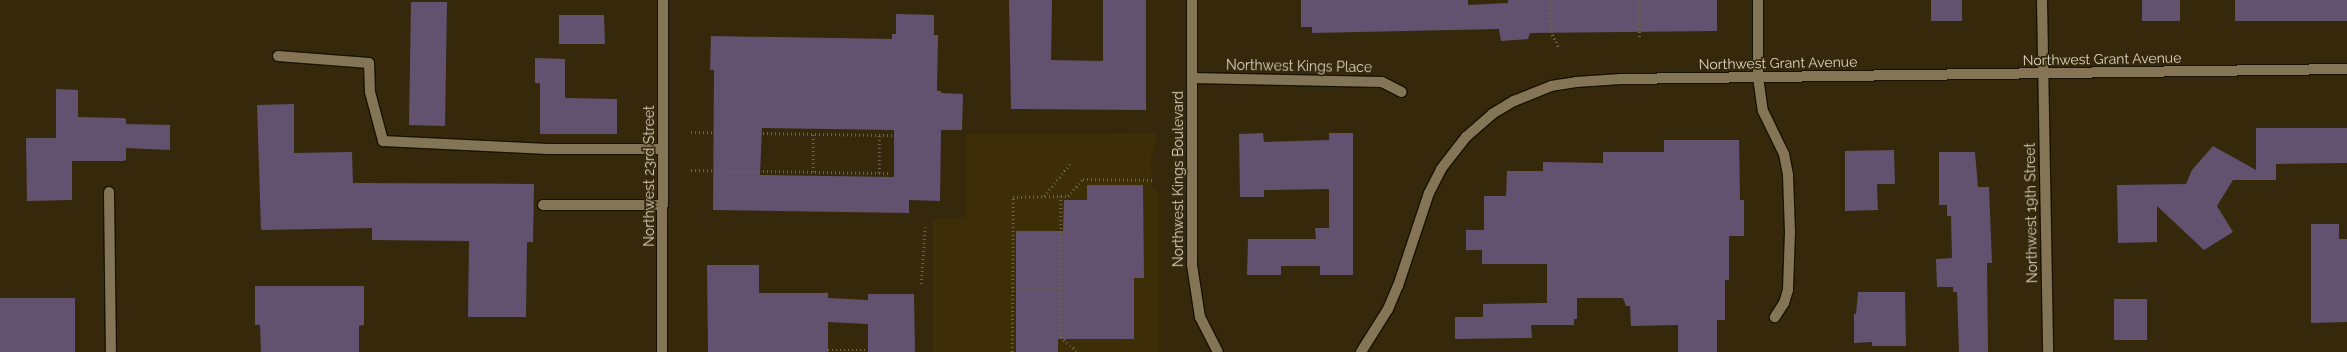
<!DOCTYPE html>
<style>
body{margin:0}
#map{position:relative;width:2347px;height:352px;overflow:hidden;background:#35280b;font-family:Raleway,sans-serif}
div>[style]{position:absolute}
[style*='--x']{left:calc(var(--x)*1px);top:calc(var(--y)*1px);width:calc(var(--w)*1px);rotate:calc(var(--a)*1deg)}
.built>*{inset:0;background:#3d2e07}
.building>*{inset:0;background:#625270}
.path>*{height:2.5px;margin-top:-1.25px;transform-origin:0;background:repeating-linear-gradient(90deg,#6e634a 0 1px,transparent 0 4px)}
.roads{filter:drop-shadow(1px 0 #1a1100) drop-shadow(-1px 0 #1a1100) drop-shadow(0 1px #1a1100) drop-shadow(0 -1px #1a1100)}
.lane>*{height:10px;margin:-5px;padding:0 5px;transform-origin:5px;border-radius:5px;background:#837556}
.street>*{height:10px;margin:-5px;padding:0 5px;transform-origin:5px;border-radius:5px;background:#837556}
.secondary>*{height:10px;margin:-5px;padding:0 5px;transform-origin:5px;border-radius:5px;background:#837556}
span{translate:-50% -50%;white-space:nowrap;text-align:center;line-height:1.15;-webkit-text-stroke:3.5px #35280b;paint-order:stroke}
.street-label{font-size:14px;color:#ddd5c5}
</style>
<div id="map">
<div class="built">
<div style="clip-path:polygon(1156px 133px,1156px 145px,1151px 156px,1152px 186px,1159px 195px,1159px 352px,933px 352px,933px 219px,966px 219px,966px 134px)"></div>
</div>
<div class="building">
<div style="clip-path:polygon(1009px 0,1052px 0,1051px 60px,1103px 61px,1103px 0,1146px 0,1146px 110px,1011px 109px)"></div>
<div style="clip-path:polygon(1301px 0,1468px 0,1468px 5px,1508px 3px,1508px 0,1717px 0,1717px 31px,1530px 33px,1528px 39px,1501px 41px,1499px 29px,1312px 33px,1312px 27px,1301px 27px)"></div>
<div style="clip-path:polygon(1931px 0,1962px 0,1962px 21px,1931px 21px)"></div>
<div style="clip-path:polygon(2142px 0,2180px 0,2180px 21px,2142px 21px)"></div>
<div style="clip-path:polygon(2235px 0,2347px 0,2347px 21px,2235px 21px)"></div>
<div style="clip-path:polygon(411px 2px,447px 2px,445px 126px,409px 125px)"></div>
<div style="clip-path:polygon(evenodd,896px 14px,934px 15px,934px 35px,938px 35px,937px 91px,941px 91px,941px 93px,963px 94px,962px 130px,941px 130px,940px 201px,909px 200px,909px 213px,713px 210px,714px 70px,710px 70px,711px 36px,892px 39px,892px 34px,896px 34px,896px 14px,762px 128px,894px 130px,894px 177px,760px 175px,762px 128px)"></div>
<div style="clip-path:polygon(559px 15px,604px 15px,605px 44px,559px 44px)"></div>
<div style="clip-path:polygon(535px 58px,565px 59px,565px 98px,617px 99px,617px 134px,540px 134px,540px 83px,535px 83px)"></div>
<div style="clip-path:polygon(56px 89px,78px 90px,78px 117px,123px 118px,126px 119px,126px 124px,170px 125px,170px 150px,126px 148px,126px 160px,123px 161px,72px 161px,72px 200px,27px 201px,26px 138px,56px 138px)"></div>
<div style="clip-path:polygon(294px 104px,294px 153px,352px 152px,353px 183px,534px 184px,533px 242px,527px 242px,526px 317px,468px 317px,469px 241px,372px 240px,372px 228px,261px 230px,257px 105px)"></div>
<div style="clip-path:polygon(2256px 128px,2347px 128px,2347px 163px,2276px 164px,2276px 180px,2233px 180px,2217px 206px,2233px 232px,2204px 250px,2157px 206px,2157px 242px,2118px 243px,2117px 185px,2186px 184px,2192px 170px,2213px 146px,2256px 170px)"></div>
<div style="clip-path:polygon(1263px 133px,1264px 142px,1329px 140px,1329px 133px,1353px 133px,1353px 275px,1320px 275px,1320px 266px,1281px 266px,1281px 275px,1247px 275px,1248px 239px,1316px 239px,1315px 228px,1329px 228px,1329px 189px,1264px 190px,1264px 197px,1240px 197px,1239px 134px)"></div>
<div style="clip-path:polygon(1664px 140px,1739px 140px,1740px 200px,1744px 200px,1744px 236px,1729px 236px,1729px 280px,1725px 280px,1725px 320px,1717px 320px,1717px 352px,1678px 352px,1678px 325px,1631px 326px,1630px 306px,1626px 306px,1623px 298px,1577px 298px,1577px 319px,1574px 319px,1574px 325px,1531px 325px,1532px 338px,1455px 339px,1455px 317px,1483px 317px,1483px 304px,1547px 303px,1547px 264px,1482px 264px,1482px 250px,1466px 250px,1466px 230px,1484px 230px,1484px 196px,1506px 196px,1507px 171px,1543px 171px,1543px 162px,1603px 163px,1603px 152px,1664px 152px)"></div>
<div style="clip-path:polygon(1894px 150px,1895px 184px,1877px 184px,1878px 210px,1845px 211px,1845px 151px)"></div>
<div style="clip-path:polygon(1939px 152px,1975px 152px,1978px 187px,1989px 187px,1992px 263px,1987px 263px,1988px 352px,1959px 352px,1957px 292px,1953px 292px,1953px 287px,1937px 287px,1936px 259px,1952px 258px,1951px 216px,1947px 216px,1947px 205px,1939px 205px)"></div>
<div style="clip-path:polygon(1087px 185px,1143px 185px,1144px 278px,1134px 278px,1134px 339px,1058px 339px,1058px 352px,1016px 352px,1016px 231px,1063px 231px,1064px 200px,1087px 200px)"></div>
<div style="clip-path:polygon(2311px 224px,2339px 224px,2339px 239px,2347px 239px,2347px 322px,2311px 323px)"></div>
<div style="clip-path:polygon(707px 265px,759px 265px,759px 293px,828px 293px,828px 298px,868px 300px,868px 294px,914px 294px,915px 352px,868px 352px,868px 324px,828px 322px,828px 352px,708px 352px)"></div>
<div style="clip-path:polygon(255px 286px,364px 286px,364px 325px,359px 326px,359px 352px,261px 352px,260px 325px,255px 325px)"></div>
<div style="clip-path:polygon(1858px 292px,1905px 292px,1906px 346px,1872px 346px,1872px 342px,1854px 343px,1854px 314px,1856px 314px)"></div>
<div style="clip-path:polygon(0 298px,75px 298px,75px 352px,0 352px)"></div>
<div style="clip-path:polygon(2114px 299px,2147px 299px,2147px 340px,2114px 340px)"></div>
</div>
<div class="path">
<div style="--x:1551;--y:0;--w:31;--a:90"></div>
<div style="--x:1551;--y:31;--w:19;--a:65"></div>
<div style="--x:1639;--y:0;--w:39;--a:89"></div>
<div style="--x:691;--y:132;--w:252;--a:0.9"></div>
<div style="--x:691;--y:170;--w:200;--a:0.9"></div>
<div style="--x:813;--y:172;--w:38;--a:-90"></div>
<div style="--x:879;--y:173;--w:38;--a:-90"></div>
<div style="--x:1044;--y:196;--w:41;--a:-50.9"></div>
<div style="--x:1061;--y:196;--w:141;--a:90"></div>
<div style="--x:1061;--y:337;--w:23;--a:41"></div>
<div style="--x:921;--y:284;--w:57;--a:-86"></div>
<div style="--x:1012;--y:288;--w:49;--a:0"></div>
<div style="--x:828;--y:350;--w:40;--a:0"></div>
<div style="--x:1012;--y:352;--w:155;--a:-89.6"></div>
<div style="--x:1013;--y:197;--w:55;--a:-1"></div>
<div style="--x:1068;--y:196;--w:23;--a:-49"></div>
<div style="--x:1083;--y:179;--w:72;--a:0.8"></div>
</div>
<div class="roads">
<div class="lane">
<div style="--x:278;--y:56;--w:91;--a:4.4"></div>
<div style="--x:369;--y:63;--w:29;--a:88"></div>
<div style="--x:370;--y:92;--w:51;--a:75.1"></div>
<div style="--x:383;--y:141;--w:165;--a:2.8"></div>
<div style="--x:548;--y:149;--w:115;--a:0"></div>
<div style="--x:109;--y:192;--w:160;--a:89.3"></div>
<div style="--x:543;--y:205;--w:120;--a:0"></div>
</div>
<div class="street">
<div style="--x:1758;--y:0;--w:77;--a:90"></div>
<div style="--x:1758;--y:77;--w:34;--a:82"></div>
<div style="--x:1763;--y:111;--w:48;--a:64"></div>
<div style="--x:1784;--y:154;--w:21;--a:79"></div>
<div style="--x:1788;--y:175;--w:57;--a:88"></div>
<div style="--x:1790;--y:232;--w:58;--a:92"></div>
<div style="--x:1788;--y:290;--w:14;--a:107"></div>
<div style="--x:1784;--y:303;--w:17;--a:123"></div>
<div style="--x:2042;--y:0;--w:352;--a:89"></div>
<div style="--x:1192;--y:78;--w:190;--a:1.2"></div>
<div style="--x:1382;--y:82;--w:22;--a:27"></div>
<div style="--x:662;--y:352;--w:352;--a:-89.8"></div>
</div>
<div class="secondary">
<div style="--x:1192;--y:0;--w:265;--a:90"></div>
<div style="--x:1192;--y:265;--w:53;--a:81.3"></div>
<div style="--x:1200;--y:317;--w:39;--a:63"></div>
<div style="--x:1361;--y:352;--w:51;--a:-57.9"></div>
<div style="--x:1388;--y:309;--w:25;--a:-67"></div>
<div style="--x:1398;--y:286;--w:98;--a:-71.6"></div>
<div style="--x:1429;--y:193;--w:27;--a:-63"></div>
<div style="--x:1441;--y:169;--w:41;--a:-52"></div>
<div style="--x:1466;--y:137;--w:35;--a:-41"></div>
<div style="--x:1492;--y:114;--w:26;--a:-31"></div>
<div style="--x:1514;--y:101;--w:40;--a:-22"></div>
<div style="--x:1551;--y:86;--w:25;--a:-9"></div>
<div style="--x:1576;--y:82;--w:45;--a:-3.8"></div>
<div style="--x:1621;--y:79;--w:726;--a:-0.79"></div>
</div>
</div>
<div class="street-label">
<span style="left:2102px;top:59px;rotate:-1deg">Northwest Grant Avenue</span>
<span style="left:1778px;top:63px;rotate:-1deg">Northwest Grant Avenue</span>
<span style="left:1299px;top:66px;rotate:1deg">Northwest Kings Place</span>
<span style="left:649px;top:176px;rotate:-90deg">Northwest 23rd Street</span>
<span style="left:1178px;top:179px;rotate:-90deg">Northwest Kings Boulevard</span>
<span style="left:2031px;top:213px;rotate:-91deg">Northwest 19th Street</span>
</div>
</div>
